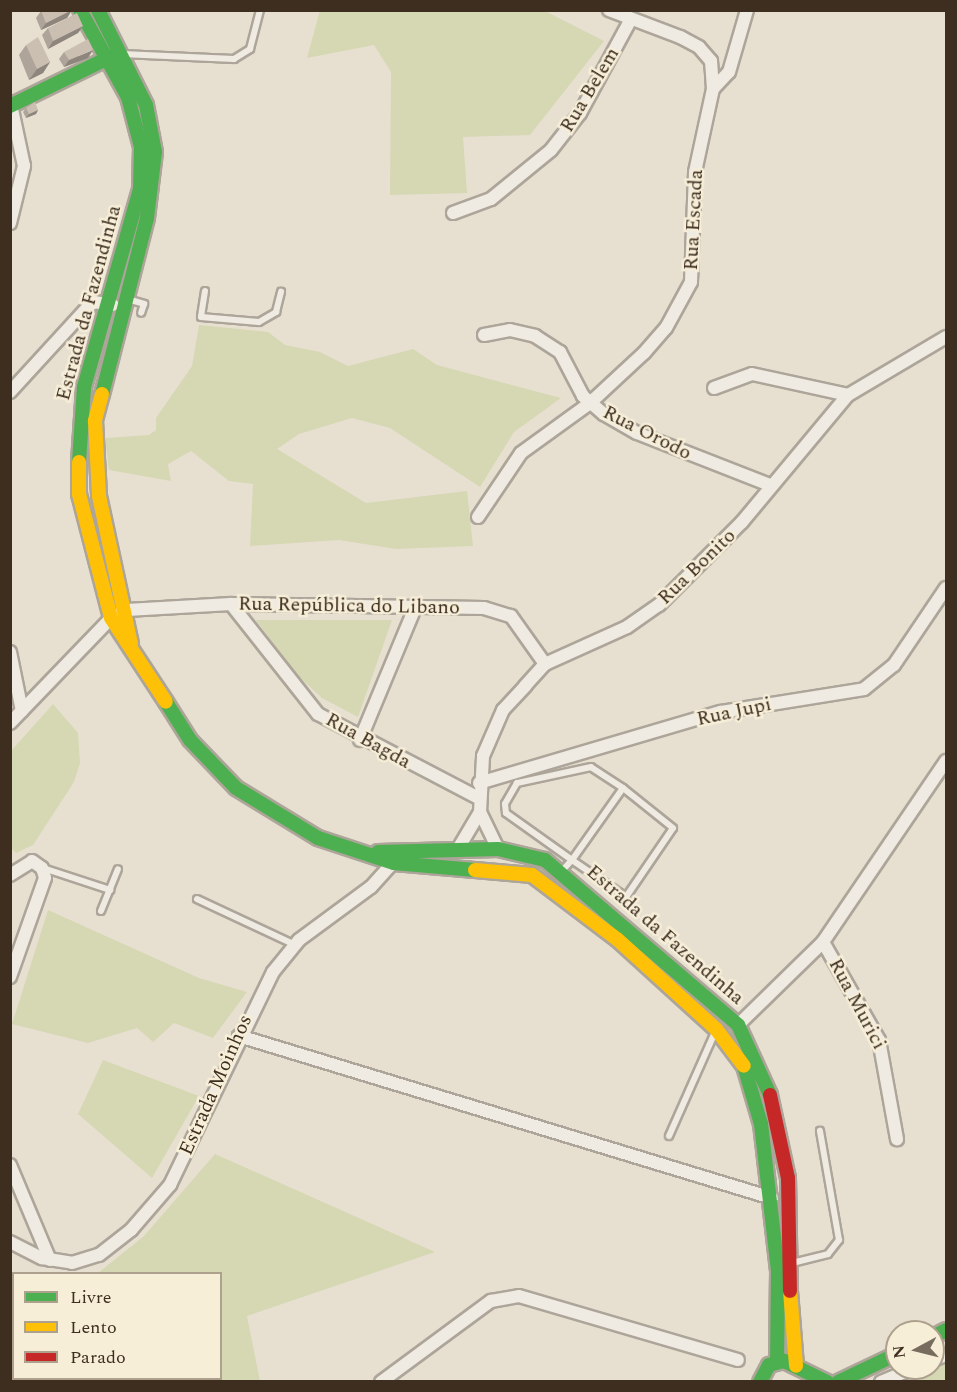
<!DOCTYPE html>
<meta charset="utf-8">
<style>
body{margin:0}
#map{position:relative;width:957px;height:1392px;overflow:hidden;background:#e7e0d1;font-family:Spectral,serif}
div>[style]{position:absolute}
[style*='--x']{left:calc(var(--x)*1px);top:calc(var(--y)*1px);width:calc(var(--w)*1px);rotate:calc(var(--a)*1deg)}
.green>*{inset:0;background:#d6d7b3}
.roads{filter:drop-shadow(2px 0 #ada599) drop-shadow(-2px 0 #ada599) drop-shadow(0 2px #ada599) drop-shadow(0 -2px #ada599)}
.lane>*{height:6px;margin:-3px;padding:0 3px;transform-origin:3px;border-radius:3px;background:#efebe3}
.street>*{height:12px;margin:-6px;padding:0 6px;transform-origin:6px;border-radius:6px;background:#efebe3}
.fast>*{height:14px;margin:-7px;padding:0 7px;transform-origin:7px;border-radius:7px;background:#4caf50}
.slow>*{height:14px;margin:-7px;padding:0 7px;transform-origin:7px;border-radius:7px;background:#ffc107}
.jam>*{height:14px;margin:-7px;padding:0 7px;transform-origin:7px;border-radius:7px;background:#c62828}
.wall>*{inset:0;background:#afa499}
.shaded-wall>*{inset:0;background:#8e867d}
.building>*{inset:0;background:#cbbfb2}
span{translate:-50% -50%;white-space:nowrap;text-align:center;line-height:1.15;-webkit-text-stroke:5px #f7eed8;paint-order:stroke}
.street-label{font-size:20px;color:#3d2e20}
.frame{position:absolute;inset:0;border:12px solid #3d2e20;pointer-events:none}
.legend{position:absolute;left:12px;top:1272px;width:210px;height:108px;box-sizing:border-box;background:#f7eed8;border:2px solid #ada18e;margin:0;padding:8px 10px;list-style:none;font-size:18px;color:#3d2e20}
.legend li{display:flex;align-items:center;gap:12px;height:30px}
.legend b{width:30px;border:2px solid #ada18e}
.north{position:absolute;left:885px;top:1320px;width:60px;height:60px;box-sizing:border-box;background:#f7eed8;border:2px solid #ada18e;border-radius:50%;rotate:263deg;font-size:16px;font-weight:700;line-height:24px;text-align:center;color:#3d2e20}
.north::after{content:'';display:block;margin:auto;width:21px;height:27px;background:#786c5e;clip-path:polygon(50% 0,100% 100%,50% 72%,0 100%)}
</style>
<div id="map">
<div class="green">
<div style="clip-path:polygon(320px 10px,545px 11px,604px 41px,530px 135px,463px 137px,467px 193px,390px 195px,391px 72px,374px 45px,307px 58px)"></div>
<div style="clip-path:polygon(199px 325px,268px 332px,285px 345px,320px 352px,348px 366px,413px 349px,437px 365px,561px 398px,514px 432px,480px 487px,390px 428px,352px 418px,299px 434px,277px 449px,366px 503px,467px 491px,473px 546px,396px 549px,339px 540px,250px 546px,253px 484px,229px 481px,191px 451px,168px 464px,171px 481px,109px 470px,105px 438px,149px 435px,156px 430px,156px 418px,192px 366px)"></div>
<div style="clip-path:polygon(256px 620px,392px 620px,358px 717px,322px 698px,297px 675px)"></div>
<div style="clip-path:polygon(53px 704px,78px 733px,80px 763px,74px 782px,33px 845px,16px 853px,11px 848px,11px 751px)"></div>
<div style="clip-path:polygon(48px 910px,199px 978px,247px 992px,213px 1038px,174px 1023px,153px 1042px,137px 1028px,88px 1043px,12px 1024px)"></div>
<div style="clip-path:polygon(103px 1060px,199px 1096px,152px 1178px,78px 1114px)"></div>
<div style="clip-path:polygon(215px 1154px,435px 1252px,247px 1316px,260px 1381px,203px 1381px,220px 1378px,220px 1274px,98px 1273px,144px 1236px)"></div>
<div style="clip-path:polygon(13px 1319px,14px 1378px,128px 1381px,11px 1381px)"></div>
<div style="clip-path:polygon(946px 1362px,946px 1381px,918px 1381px,923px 1375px)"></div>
</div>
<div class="roads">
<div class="lane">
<div style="--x:122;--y:54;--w:112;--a:2.6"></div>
<div style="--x:234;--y:59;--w:19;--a:-32"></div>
<div style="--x:250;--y:49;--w:40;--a:-75.6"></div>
<div style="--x:205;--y:291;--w:26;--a:99"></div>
<div style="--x:201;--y:317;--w:58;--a:4.9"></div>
<div style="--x:259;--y:322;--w:20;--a:-30"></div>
<div style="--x:276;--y:312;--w:21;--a:-76"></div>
<div style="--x:127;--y:299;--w:18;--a:16"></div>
<div style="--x:144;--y:304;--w:9;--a:108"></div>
<div style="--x:43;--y:868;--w:71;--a:18.2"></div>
<div style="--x:562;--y:871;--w:15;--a:-48"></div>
<div style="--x:572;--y:860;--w:65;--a:34.4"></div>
<div style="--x:626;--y:897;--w:83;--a:-55.7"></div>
<div style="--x:673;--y:828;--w:64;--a:-141.3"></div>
<div style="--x:623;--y:788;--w:38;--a:-147"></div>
<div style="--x:591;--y:767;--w:76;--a:167.8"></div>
<div style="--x:517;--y:783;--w:24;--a:120"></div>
<div style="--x:505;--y:804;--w:9;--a:84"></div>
<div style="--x:506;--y:813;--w:81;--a:35.5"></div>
<div style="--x:572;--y:860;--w:88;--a:-54.7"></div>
<div style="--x:197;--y:899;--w:108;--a:25.1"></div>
<div style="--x:101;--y:911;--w:45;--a:-68"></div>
<div style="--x:669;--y:1136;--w:114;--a:-66.1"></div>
<div style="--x:792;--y:1263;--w:37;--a:-14"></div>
<div style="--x:828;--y:1254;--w:18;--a:-52"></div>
<div style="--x:839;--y:1240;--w:111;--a:-99.9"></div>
</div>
<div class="street">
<div style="--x:713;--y:89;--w:23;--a:-47"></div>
<div style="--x:729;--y:72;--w:65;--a:-73.8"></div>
<div style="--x:453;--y:213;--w:40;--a:-20.2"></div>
<div style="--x:491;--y:199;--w:77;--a:-39.2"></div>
<div style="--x:551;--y:150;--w:47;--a:-51.9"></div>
<div style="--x:580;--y:113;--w:107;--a:-61.5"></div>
<div style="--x:10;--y:223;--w:59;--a:-76.2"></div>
<div style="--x:24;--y:166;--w:62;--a:-102"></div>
<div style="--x:484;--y:335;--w:26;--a:-11"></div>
<div style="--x:510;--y:330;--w:26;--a:13"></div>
<div style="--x:535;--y:336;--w:30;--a:33"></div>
<div style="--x:560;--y:352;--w:50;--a:62.4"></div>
<div style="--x:583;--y:396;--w:28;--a:41"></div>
<div style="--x:604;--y:414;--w:38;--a:30"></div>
<div style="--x:637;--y:433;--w:143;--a:21.4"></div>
<div style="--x:714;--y:388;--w:40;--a:-20.2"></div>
<div style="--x:752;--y:374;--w:98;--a:12.3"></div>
<div style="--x:10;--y:392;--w:115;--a:-47.5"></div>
<div style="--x:88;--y:307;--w:8;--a:-40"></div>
<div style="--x:94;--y:302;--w:19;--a:9"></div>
<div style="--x:478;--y:517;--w:77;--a:-56.1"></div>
<div style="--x:521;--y:453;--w:85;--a:-35.9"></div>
<div style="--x:590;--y:403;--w:74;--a:-42.8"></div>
<div style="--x:644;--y:353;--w:33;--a:-49"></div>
<div style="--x:666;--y:328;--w:52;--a:-61.5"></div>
<div style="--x:691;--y:282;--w:110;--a:-87.9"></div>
<div style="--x:695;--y:172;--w:85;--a:-77.8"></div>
<div style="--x:713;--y:89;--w:28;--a:-94"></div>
<div style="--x:711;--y:61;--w:18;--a:-131"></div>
<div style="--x:699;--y:47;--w:21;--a:-152"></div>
<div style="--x:680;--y:37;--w:76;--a:-159.2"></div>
<div style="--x:231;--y:604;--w:140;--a:51.7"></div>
<div style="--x:318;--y:714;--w:182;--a:27.6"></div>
<div style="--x:10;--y:652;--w:60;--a:78.5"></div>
<div style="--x:10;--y:723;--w:146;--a:-46.1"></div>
<div style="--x:111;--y:618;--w:18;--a:-27"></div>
<div style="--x:127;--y:610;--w:104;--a:-3.3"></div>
<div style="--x:231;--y:604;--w:253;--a:0.9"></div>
<div style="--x:484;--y:608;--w:28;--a:17"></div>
<div style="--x:511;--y:616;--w:59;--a:54.7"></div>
<div style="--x:360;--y:740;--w:141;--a:-67.4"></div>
<div style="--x:479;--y:783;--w:252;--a:-16.4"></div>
<div style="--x:721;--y:712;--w:145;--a:-9.1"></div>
<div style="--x:864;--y:689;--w:38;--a:-39"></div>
<div style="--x:894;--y:665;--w:93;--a:-56"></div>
<div style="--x:458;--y:849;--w:43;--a:-59.3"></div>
<div style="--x:498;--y:849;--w:41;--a:-115.9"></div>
<div style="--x:480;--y:812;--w:56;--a:-86.9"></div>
<div style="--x:483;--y:756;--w:50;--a:-66.5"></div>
<div style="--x:503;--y:710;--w:33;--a:-47"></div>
<div style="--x:525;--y:686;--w:30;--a:-48"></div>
<div style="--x:545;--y:664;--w:90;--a:-24.3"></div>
<div style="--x:627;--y:627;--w:39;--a:-35"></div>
<div style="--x:659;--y:605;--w:117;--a:-45"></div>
<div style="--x:742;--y:522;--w:165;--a:-50.2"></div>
<div style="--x:848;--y:395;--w:114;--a:-30.6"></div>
<div style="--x:10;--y:875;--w:26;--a:-32"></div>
<div style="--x:32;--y:861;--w:12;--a:35"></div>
<div style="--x:42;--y:868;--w:10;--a:73"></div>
<div style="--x:45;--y:878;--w:105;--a:109.5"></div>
<div style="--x:823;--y:942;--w:113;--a:60.3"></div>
<div style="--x:879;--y:1040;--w:101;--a:79.7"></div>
<div style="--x:738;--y:1025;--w:119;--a:-44.3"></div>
<div style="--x:823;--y:942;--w:219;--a:-55.8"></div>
<div style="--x:239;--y:1036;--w:557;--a:16.91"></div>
<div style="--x:10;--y:1165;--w:103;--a:67.2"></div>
<div style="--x:10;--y:1242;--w:36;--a:27"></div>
<div style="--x:42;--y:1258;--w:30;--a:9"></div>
<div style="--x:72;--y:1263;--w:28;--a:-17"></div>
<div style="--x:99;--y:1255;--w:41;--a:-38"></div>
<div style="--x:131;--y:1230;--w:60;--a:-49.1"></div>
<div style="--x:170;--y:1185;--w:237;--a:-64.2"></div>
<div style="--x:273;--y:972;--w:41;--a:-50.9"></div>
<div style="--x:299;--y:940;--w:89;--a:-36.4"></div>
<div style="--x:371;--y:887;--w:39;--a:-48"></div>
<div style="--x:10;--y:1311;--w:4;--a:-27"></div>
<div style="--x:933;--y:1360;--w:14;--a:-21"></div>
<div style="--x:381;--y:1382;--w:137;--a:-36.4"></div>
<div style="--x:491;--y:1301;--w:28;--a:-10"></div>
<div style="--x:519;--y:1296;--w:228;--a:16.3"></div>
<div style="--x:881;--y:1382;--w:36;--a:-23"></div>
</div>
<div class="fast">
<div style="--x:98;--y:10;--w:106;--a:63.2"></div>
<div style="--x:146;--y:105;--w:48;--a:79.2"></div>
<div style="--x:155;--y:152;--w:66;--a:96.9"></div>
<div style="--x:147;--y:218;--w:182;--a:104.3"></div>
<div style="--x:10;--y:106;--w:114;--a:-26.1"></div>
<div style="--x:79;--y:462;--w:75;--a:-86.2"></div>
<div style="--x:84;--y:387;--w:206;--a:-74.2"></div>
<div style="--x:140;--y:189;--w:42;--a:-88.6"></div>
<div style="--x:141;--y:147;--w:52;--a:-104.6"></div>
<div style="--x:128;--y:97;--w:99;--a:-118.9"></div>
<div style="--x:166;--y:702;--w:45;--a:57.7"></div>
<div style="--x:190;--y:740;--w:66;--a:46.2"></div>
<div style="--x:236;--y:788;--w:96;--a:31.4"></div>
<div style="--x:318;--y:838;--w:80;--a:18.2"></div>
<div style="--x:394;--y:863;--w:81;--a:4.9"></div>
<div style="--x:378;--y:852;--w:120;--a:-1.4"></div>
<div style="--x:498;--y:849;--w:48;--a:13.2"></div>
<div style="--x:545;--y:860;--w:254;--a:40.5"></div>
<div style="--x:738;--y:1025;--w:77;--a:65.4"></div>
<div style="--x:744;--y:1066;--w:60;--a:73.7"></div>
<div style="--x:761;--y:1124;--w:149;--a:83.4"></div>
<div style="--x:778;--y:1272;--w:90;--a:90.6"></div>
<div style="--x:933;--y:1337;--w:15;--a:-28"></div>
<div style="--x:760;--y:1382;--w:19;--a:-62"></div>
<div style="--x:769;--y:1365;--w:16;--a:-15"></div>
<div style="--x:784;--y:1361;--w:48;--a:26"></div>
<div style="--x:838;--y:1382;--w:65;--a:-25.4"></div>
</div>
<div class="slow">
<div style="--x:102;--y:394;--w:28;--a:105"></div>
<div style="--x:95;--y:421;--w:75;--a:86.9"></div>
<div style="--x:99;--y:496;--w:151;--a:77.8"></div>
<div style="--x:79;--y:462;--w:32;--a:90"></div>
<div style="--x:79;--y:494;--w:128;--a:75.5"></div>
<div style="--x:111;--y:618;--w:100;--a:56.8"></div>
<div style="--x:475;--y:870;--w:57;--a:5"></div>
<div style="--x:532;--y:875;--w:106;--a:37"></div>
<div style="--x:617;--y:939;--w:134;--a:42.3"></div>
<div style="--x:716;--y:1029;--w:46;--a:52.9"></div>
<div style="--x:790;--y:1291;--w:75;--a:85.4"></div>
</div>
<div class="jam">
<div style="--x:770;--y:1095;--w:85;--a:77.8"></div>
<div style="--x:788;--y:1178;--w:113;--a:89"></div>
</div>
</div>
<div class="wall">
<div style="clip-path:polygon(72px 10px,67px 18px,41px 30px,36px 18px,41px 11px)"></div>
<div style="clip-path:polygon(83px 26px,78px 33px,48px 49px,42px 35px,48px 28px)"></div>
<div style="clip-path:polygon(26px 45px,50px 62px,43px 73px,29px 80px,19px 55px)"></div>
<div style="clip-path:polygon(64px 52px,88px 58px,64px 67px,59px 59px)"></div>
<div style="clip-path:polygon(26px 108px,38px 110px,36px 114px,26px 118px,23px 112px)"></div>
</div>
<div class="shaded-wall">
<div style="clip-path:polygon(72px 10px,67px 18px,41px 30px,46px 23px)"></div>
<div style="clip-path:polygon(83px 26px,78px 33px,48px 49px,53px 41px)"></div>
<div style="clip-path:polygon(93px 50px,88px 58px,64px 67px,69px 60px)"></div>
<div style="clip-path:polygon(50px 62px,43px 73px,29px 80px,37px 69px)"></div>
<div style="clip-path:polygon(38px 110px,36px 114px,26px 118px,29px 114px)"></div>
</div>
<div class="building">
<div style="clip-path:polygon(42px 10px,72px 10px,46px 23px,41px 11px)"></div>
<div style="clip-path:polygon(77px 13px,83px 26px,53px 41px,48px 28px)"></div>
<div style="clip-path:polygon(38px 37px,50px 62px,37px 69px,26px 45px)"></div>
<div style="clip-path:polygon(88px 39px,93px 50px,69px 60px,64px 52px)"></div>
<div style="clip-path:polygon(35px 102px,38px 110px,29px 114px,26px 108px)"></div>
</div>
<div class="street-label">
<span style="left:590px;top:90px;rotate:-59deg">Rua Belem</span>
<span style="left:694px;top:220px;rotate:-87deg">Rua Escada</span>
<span style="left:89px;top:303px;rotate:-75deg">Estrada da Fazendinha</span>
<span style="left:647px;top:433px;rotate:27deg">Rua Orodo</span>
<span style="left:697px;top:567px;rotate:-44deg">Rua Bonito</span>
<span style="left:349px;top:606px;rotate:1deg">Rua República do Libano</span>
<span style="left:734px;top:712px;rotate:-12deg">Rua Jupi</span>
<span style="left:368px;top:741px;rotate:29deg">Rua Bagda</span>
<span style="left:665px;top:935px;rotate:41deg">Estrada da Fazendinha</span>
<span style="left:857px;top:1004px;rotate:62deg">Rua Murici</span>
<span style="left:216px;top:1085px;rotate:-66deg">Estrada Moinhos</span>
</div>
<div class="frame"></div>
<ul class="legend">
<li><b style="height:8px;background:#4caf50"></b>Livre</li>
<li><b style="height:8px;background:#ffc107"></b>Lento</li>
<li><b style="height:8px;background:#c62828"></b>Parado</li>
</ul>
<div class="north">N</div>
</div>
